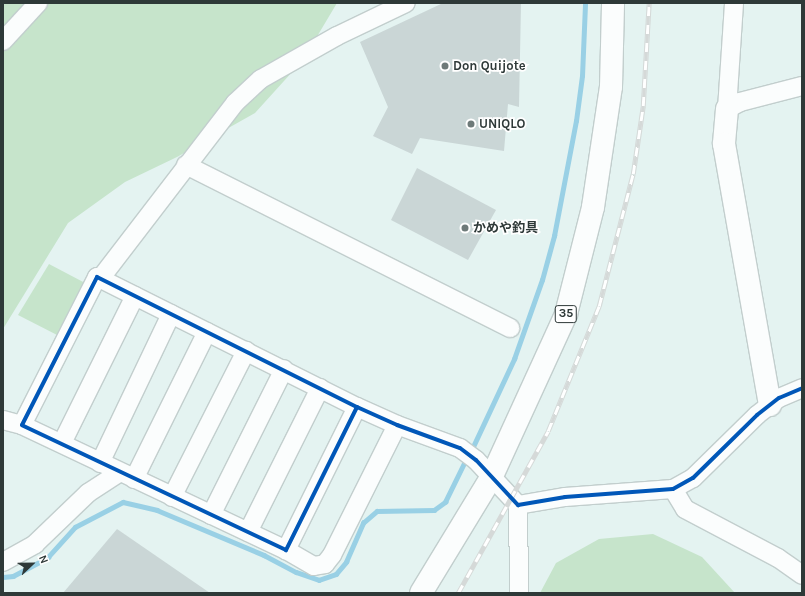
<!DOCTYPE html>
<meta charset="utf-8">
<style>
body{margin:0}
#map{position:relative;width:805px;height:596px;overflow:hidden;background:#e4f3f1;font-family:Karla,"Noto Sans JP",sans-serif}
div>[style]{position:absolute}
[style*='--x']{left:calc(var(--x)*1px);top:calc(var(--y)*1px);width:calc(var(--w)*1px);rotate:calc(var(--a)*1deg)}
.green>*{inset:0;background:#c6e4cb}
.stream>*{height:4.5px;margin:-2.25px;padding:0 2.25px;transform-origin:2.25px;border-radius:2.25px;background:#99d0e5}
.building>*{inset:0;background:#cad6d6}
.roads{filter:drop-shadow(1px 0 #c2cecd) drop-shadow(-1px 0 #c2cecd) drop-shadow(0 1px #c2cecd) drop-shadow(0 -1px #c2cecd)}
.minor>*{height:18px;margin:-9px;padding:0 9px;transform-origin:9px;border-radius:9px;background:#fbfdfd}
.tertiary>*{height:22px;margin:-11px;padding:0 11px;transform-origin:11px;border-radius:11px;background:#fbfdfd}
.trunk>*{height:22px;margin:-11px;padding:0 11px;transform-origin:11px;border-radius:11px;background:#fbfdfd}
.rail>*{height:4.5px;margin-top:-2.25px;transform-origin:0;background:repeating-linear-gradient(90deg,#fff 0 9px,#d5d9d8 0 18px);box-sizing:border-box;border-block:1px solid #d5d9d8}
.cycleway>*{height:4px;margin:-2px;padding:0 2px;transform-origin:2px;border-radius:2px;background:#0057b8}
.dots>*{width:11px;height:11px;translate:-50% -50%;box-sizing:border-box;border:2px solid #fff;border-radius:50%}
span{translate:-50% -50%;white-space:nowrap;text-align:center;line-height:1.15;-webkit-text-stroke:3.5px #fff;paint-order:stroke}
.shield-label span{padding:1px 3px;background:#fff;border:1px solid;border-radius:3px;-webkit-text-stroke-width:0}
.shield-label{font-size:12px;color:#2e3938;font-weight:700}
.poi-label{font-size:13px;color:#2e3938;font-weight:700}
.left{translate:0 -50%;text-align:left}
.frame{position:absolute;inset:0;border:4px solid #2e3938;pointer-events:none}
.north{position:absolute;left:12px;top:544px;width:40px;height:40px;-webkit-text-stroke:3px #fff;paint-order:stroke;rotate:68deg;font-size:11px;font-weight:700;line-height:16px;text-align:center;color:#2e3938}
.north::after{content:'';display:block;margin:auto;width:14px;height:18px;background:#2e3938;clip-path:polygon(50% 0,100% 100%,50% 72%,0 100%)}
</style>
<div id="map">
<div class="green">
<div style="clip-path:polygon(3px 3px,337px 3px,303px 60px,255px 113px,177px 157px,125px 182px,68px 223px,3px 329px)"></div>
<div style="clip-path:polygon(49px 264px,87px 284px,61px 337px,18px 315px)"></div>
<div style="clip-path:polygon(653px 534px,702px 557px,735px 593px,540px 593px,556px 563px,599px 539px)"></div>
</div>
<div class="stream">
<div style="--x:471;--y:451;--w:102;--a:-64.9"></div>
<div style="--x:514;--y:359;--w:84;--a:-70.5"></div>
<div style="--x:542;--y:280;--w:46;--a:-74.7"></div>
<div style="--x:554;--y:236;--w:117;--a:-79.2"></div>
<div style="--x:576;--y:121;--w:45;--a:-82.4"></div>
<div style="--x:582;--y:76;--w:73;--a:-87.6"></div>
<div style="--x:3;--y:577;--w:10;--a:-6"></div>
<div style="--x:13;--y:576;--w:40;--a:-28"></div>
<div style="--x:48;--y:557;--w:40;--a:-48"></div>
<div style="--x:75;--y:527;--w:54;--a:-27.5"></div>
<div style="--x:123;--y:502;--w:35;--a:13"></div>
<div style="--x:157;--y:510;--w:116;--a:22.8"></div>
<div style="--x:264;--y:555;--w:36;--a:28"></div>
<div style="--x:296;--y:572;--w:24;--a:19"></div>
<div style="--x:319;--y:580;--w:18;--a:-19"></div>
<div style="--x:336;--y:574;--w:16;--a:-50"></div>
<div style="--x:346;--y:562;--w:43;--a:-66.4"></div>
<div style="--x:363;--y:523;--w:18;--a:-41"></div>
<div style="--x:377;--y:511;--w:57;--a:-1"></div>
<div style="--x:434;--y:510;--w:14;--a:-36"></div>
<div style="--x:445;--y:502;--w:50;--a:-63.9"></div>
</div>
<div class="building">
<div style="clip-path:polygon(443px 3px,521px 3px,519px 107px,508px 104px,504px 151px,420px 138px,412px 154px,373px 136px,388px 107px,360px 42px)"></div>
<div style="clip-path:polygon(417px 168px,496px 210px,468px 260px,391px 220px)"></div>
<div style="clip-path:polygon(117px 529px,210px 593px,63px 593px)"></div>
</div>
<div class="roads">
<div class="minor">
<div style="--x:3;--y:41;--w:52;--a:-47.4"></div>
<div style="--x:727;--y:109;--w:106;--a:-86.2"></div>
<div style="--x:727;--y:109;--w:15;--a:-28"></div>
<div style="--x:740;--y:102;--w:64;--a:-14.5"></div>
<div style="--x:186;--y:165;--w:363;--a:26.7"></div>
<div style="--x:100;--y:279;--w:222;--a:-52.5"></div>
<div style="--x:235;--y:103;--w:35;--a:-43"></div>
<div style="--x:261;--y:79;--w:87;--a:-29.5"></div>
<div style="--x:337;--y:36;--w:76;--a:-25.6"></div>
<div style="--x:357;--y:407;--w:160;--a:116.4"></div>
<div style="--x:286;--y:550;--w:292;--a:-154.7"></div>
<div style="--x:22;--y:425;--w:166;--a:-63.1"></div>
<div style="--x:97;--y:277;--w:291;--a:26.6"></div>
<div style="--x:357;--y:407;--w:44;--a:24.2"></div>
<div style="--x:397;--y:425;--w:67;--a:20.1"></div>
<div style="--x:460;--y:448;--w:20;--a:37"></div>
<div style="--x:476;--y:460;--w:62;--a:47"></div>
<div style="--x:518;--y:505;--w:48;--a:-9.7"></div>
<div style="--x:565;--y:497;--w:108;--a:-4.2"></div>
<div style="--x:673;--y:489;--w:23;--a:-29"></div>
<div style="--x:693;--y:478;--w:90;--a:-44.5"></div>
<div style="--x:757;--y:415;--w:28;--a:-38"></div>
<div style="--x:779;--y:398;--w:25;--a:-23"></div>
<div style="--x:3;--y:420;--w:20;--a:15"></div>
<div style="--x:62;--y:443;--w:164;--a:-63.6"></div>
<div style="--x:100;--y:463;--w:165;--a:-64.5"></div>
<div style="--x:134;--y:479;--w:164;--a:-63.6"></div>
<div style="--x:673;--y:489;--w:23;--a:59"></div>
<div style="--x:685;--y:509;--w:105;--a:27.8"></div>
<div style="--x:778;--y:558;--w:29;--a:35"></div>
<div style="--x:172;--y:497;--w:164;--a:-63.1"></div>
<div style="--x:518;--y:505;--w:88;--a:89.3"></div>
<div style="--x:211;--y:515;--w:163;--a:-63.4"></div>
<div style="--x:248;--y:532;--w:161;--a:-63.4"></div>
<div style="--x:286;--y:550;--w:32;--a:30"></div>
<div style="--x:314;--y:566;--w:11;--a:-10"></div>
<div style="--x:325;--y:564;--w:11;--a:-52"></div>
<div style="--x:332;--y:555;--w:145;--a:-63.4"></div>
<div style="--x:3;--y:562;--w:37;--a:-29"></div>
<div style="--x:35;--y:544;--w:74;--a:-43.9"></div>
<div style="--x:88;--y:493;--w:38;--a:-33"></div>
</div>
<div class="tertiary">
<div style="--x:727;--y:109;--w:35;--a:95"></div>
<div style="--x:724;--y:144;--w:265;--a:80"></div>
</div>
<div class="trunk">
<div style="--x:421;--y:593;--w:137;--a:-58.7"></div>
<div style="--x:492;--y:476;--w:178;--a:-65.4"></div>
<div style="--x:566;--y:314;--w:110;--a:-75.8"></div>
<div style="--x:593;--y:207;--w:121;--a:-81.5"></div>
<div style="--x:611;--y:87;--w:84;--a:-88.6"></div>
</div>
</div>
<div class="rail">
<div style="--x:458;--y:593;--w:185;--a:-60.9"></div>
<div style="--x:548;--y:431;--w:135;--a:-67.8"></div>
<div style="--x:599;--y:306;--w:136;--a:-75.6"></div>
<div style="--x:633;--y:174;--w:69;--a:-81.6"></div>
<div style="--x:643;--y:106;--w:103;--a:-86.7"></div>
</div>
<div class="cycleway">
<div style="--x:357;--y:407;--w:160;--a:116.4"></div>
<div style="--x:286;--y:550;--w:292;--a:-154.7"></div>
<div style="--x:22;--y:425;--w:166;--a:-63.1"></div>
<div style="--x:97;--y:277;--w:291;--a:26.6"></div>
<div style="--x:357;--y:407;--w:44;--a:24.2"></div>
<div style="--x:397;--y:425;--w:67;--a:20.1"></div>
<div style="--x:460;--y:448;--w:20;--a:37"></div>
<div style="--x:476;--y:460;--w:62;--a:47"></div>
<div style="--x:518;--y:505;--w:48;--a:-9.7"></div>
<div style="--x:565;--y:497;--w:108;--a:-4.2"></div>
<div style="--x:673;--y:489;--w:23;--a:-29"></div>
<div style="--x:693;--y:478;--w:90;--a:-44.5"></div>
<div style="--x:757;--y:415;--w:28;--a:-38"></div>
<div style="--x:779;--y:398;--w:25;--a:-23"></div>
</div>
<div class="dots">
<div style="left:445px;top:66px;background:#6e7a79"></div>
<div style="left:471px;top:124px;background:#6e7a79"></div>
<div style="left:465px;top:228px;background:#6e7a79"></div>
</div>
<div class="shield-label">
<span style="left:566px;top:314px">35</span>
</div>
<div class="poi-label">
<span class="left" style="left:453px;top:66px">Don Quijote</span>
<span class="left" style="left:479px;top:124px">UNIQLO</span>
<span class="left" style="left:473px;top:228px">かめや釣具</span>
</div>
<div class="frame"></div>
<div class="north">N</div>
</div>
